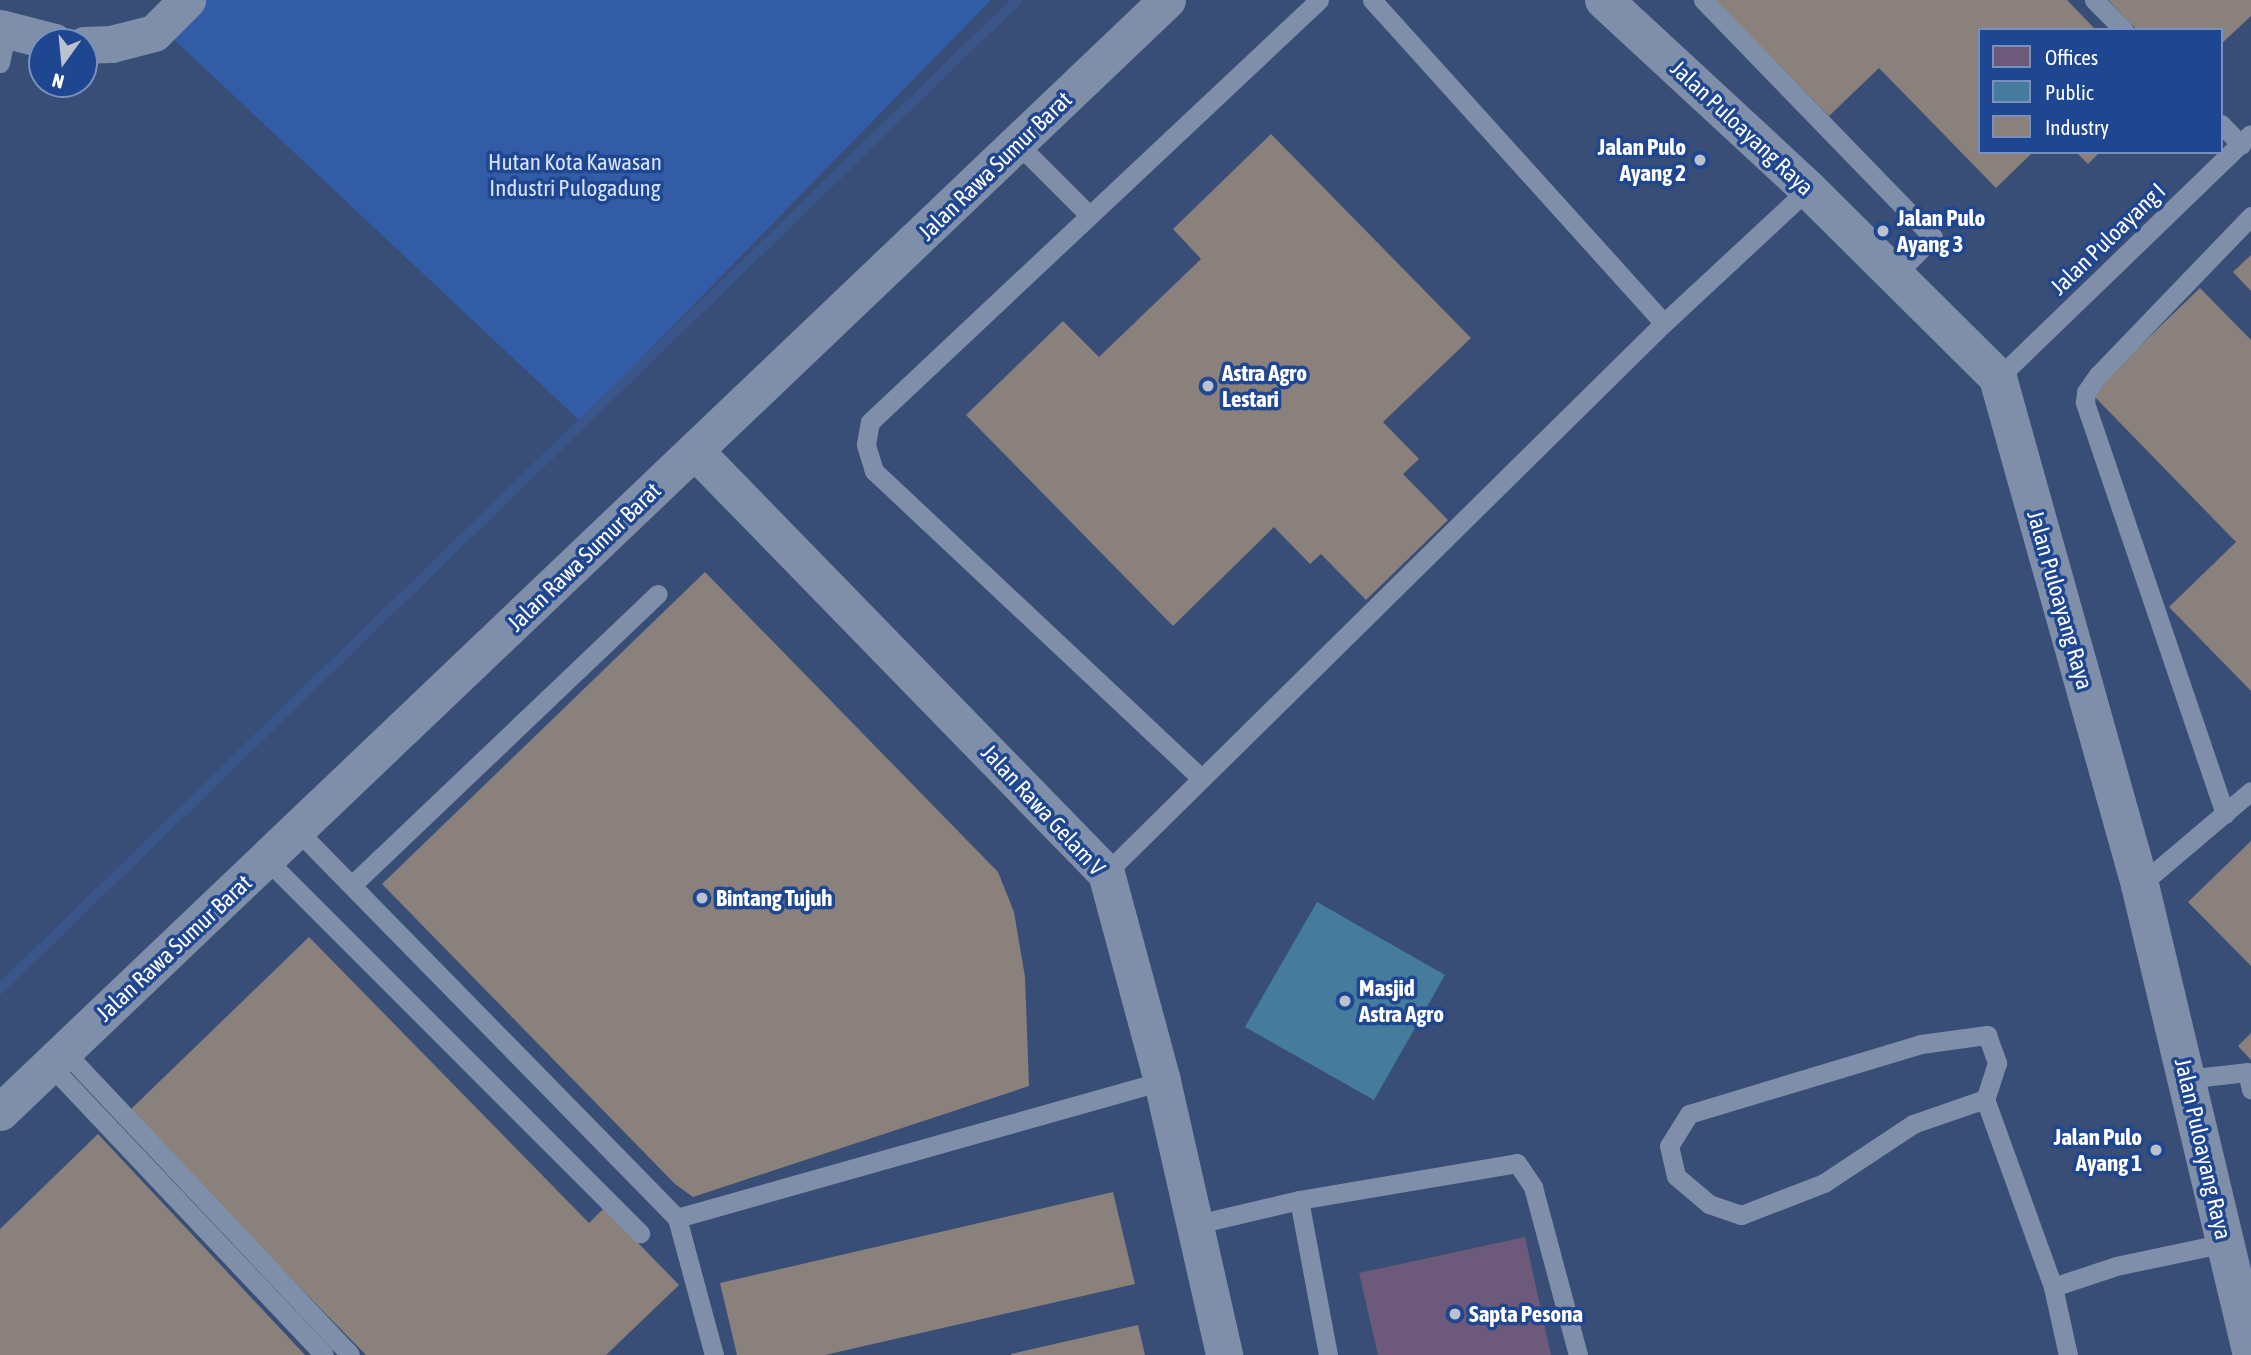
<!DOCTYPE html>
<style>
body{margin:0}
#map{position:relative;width:2251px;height:1355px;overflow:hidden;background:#394e76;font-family:"Asap Condensed",sans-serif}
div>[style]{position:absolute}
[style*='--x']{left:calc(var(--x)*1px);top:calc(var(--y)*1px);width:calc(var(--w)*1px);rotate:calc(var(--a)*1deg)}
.green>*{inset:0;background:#335ca6}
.offices>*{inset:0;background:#6d597a}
.public>*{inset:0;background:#457b9d}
.industry>*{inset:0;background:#8a817c}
.stream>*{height:10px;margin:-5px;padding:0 5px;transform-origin:5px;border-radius:5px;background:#3a558a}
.service>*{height:19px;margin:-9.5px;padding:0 9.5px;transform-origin:9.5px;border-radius:9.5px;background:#808fa9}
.minor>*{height:37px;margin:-18.5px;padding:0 18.5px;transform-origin:18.5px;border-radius:18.5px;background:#808fa9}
.tertiary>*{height:38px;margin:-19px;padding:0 19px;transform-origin:19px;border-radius:19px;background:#808fa9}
.dots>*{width:19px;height:19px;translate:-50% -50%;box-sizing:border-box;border:4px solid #1f4690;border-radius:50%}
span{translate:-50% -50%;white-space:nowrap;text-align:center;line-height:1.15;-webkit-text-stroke:7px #1f4690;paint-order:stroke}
.street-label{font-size:23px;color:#fff}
.poi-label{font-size:23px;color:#fff;font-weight:700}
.right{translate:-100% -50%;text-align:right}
.left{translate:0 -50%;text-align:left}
.park-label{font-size:23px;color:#d5e2f9}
.legend{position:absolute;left:1978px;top:28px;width:245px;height:126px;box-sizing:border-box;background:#1f4690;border:2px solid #7990bc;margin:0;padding:9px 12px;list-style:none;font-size:21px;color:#fff}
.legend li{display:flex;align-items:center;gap:14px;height:35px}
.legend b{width:35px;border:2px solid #7990bc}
.north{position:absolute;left:28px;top:28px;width:70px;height:70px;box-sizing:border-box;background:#1f4690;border:2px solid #7990bc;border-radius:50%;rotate:195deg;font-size:19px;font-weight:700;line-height:28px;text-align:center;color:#fff}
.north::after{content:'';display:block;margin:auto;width:24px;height:32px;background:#bac1cf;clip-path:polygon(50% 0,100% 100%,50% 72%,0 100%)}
</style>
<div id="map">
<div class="green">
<div style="clip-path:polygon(170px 0,991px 0,580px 421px,150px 17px)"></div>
</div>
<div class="offices">
<div style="clip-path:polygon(1525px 1237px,1551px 1355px,1378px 1355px,1359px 1273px)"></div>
</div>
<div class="public">
<div style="clip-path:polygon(1317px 902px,1445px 975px,1374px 1100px,1245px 1027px)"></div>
</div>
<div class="industry">
<div style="clip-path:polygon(1715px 0,2067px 0,2096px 30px,1980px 30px,1980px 152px,2033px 152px,1996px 188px,1879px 68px,1829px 116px)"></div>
<div style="clip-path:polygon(2108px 0,2251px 0,2251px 16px,2221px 44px,2221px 30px,2137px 30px)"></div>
<div style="clip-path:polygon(1271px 134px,1471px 338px,1383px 422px,1419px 459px,1403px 474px,1448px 520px,1366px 600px,1321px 554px,1310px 564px,1274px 527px,1173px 626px,966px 415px,1063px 321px,1099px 357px,1201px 259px,1173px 229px)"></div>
<div style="clip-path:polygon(2076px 152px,2100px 152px,2088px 164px)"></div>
<div style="clip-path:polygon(2251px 255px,2251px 291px,2233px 272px)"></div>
<div style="clip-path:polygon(2200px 288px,2251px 340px,2251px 691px,2169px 607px,2236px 542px,2091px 393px)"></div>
<div style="clip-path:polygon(705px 572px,998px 872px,1014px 912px,1025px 977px,1029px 1086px,693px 1197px,675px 1184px,382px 884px)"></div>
<div style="clip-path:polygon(2251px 841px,2251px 966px,2188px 902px)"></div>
<div style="clip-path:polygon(309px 937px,589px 1223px,604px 1208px,679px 1285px,606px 1355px,366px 1355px,128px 1112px)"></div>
<div style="clip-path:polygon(2251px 1033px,2251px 1060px,2238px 1046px)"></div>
<div style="clip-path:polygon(98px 1134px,305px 1355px,0 1355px,0 1229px)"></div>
<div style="clip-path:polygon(1113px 1192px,1135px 1284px,825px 1355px,737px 1355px,720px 1283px)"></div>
<div style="clip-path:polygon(1138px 1325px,1145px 1355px,1011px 1355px,1011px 1354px)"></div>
</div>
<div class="stream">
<div style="--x:0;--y:989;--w:1419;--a:-44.2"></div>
</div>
<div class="service">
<div style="--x:1372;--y:0;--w:435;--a:47.9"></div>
<div style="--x:1703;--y:0;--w:330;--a:45.9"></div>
<div style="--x:1933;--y:237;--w:54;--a:135"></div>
<div style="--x:2094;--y:0;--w:42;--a:45"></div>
<div style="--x:0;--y:63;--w:34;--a:-78"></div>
<div style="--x:2221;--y:124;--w:29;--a:46"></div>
<div style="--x:1018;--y:144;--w:100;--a:45"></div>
<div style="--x:1998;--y:378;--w:351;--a:-44"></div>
<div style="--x:1201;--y:778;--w:449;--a:-136.8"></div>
<div style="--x:874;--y:471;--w:28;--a:-107"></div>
<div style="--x:866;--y:444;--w:22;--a:-80"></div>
<div style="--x:870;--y:422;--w:616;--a:-43.22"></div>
<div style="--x:2225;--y:814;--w:435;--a:-108.8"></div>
<div style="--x:2085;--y:402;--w:10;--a:-84"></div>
<div style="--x:2086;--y:392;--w:21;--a:-55"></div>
<div style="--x:2098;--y:375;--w:221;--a:-46.1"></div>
<div style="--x:298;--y:831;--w:542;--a:45.6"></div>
<div style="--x:677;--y:1218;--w:142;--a:74.9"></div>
<div style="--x:267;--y:860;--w:528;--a:45"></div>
<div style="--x:1106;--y:873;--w:783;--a:-44.59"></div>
<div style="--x:1664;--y:323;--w:197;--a:-42.9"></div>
<div style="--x:352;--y:885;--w:422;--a:-43.6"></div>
<div style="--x:2140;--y:885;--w:145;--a:-40.3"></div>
<div style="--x:64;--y:1051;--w:417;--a:46.7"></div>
<div style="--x:49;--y:1064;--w:400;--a:46.6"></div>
<div style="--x:2186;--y:1079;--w:61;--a:-6.5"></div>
<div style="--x:2247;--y:1072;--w:18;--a:77"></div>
<div style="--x:1985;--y:1099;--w:76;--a:160.9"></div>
<div style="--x:1913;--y:1124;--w:107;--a:146.5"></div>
<div style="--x:1824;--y:1183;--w:89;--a:158.9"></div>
<div style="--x:1741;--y:1215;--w:34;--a:-161"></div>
<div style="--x:1709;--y:1204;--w:43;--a:-139.7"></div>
<div style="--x:1676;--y:1176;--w:31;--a:-103"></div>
<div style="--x:1669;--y:1146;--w:38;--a:-58"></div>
<div style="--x:1689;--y:1114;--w:242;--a:-16.8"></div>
<div style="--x:1921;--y:1044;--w:67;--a:-7.8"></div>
<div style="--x:1987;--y:1035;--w:30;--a:70"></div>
<div style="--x:1997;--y:1063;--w:38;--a:108"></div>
<div style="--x:1985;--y:1099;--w:200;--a:70.1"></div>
<div style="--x:2053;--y:1287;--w:66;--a:-18.4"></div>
<div style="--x:2116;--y:1266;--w:111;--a:-11.9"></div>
<div style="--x:1299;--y:1200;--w:158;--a:79.4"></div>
<div style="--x:677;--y:1218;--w:504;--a:-15.77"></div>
<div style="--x:1193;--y:1225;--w:109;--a:-13.3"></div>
<div style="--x:1299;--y:1200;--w:221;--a:-9.6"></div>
<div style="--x:1517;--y:1163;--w:29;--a:56"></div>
<div style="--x:1533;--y:1187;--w:174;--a:75"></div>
<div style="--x:2053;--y:1287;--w:70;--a:77.6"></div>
</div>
<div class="minor">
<div style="--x:0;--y:28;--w:56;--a:14.5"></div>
<div style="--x:84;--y:45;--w:27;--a:-2"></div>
<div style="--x:111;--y:44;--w:44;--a:-14.3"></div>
<div style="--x:154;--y:33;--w:47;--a:-45"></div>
<div style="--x:695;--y:451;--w:589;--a:45.76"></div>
<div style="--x:1106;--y:873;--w:215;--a:74.9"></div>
<div style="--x:1162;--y:1081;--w:281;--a:77.2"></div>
<div style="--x:0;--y:1112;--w:1612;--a:-43.62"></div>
</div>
<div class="tertiary">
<div style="--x:1604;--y:0;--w:278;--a:42.8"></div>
<div style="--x:1808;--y:189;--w:268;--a:44.8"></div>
<div style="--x:1998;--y:378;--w:527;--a:74.35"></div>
<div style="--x:2140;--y:885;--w:480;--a:76.6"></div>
</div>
<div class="dots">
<div style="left:1700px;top:160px;background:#bac1cf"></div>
<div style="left:1883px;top:231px;background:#bac1cf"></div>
<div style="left:1208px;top:386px;background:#bac1cf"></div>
<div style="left:702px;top:898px;background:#bac1cf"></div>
<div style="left:1345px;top:1001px;background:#bac1cf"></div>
<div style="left:2156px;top:1150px;background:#bac1cf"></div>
<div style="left:1455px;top:1314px;background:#bac1cf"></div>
</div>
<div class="street-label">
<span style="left:1742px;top:128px;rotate:43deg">Jalan Puloayang Raya</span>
<span style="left:995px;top:166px;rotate:-44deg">Jalan Rawa Sumur Barat</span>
<span style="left:2108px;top:239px;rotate:-44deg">Jalan Puloayang I</span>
<span style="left:584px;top:557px;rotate:-44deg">Jalan Rawa Sumur Barat</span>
<span style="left:2060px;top:600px;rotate:74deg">Jalan Puloayang Raya</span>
<span style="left:1043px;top:810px;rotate:47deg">Jalan Rawa Gelam V</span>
<span style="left:174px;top:948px;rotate:-43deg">Jalan Rawa Sumur Barat</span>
<span style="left:2203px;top:1149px;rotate:77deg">Jalan Puloayang Raya</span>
</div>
<div class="poi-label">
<span class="right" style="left:1686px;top:160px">Jalan Pulo<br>Ayang 2</span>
<span class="left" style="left:1897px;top:231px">Jalan Pulo<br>Ayang 3</span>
<span class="left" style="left:1222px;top:386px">Astra Agro<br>Lestari</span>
<span class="left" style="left:716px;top:898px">Bintang Tujuh</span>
<span class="left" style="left:1359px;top:1001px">Masjid<br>Astra Agro</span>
<span class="right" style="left:2142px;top:1150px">Jalan Pulo<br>Ayang 1</span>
<span class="left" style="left:1469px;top:1314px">Sapta Pesona</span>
</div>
<div class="park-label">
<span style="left:575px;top:175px">Hutan Kota Kawasan<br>Industri Pulogadung</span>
</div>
<ul class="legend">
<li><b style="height:19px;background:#6d597a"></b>Offices</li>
<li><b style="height:19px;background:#457b9d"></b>Public</li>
<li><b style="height:19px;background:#8a817c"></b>Industry</li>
</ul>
<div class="north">N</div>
</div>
